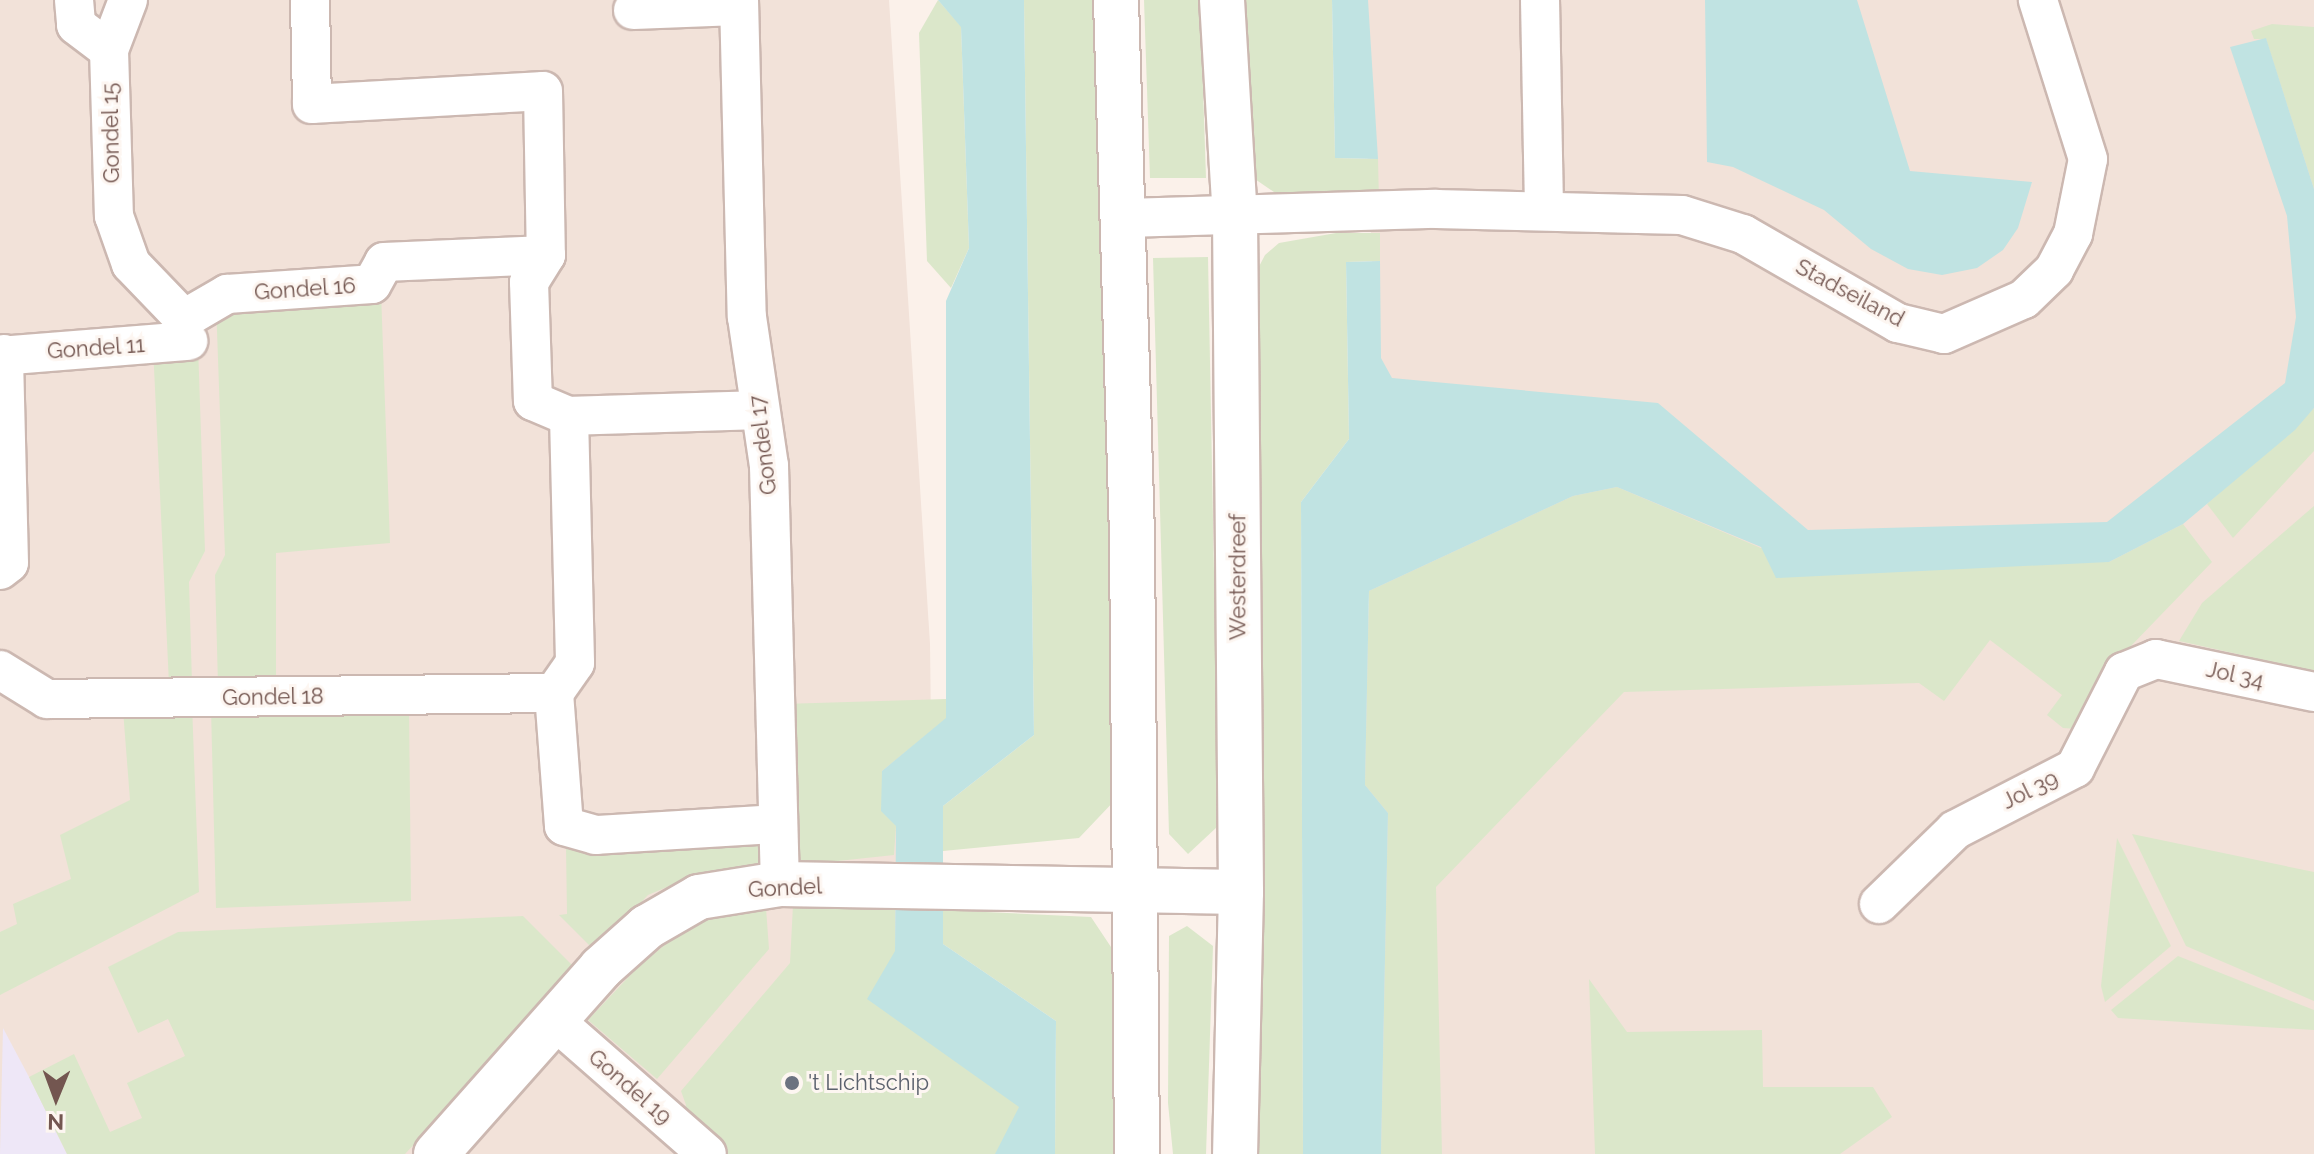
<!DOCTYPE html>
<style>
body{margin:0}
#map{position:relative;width:2314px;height:1154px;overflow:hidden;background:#fbf1ea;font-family:Raleway,sans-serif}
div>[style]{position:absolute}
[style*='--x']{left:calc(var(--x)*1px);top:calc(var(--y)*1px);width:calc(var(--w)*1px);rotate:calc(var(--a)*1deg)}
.residential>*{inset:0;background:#f2e2d9}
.education>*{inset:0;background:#eee7f7}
.green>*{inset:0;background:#dbe7ca}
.water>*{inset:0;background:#c0e3e2}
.roads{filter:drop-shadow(2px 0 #ccb8b1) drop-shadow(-2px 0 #ccb8b1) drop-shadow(0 2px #ccb8b1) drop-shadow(0 -2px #ccb8b1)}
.street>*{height:38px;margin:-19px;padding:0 19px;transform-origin:19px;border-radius:19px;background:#fff}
.secondary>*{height:44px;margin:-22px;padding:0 22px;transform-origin:22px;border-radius:22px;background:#fff}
.dots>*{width:22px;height:22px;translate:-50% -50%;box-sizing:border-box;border:4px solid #fdf6f1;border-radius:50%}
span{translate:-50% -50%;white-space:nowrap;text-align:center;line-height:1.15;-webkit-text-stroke:6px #fdf6f1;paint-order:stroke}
.street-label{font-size:22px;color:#735650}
.worship-label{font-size:22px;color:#5b616d}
.left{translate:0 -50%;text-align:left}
.north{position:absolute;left:16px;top:1058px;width:80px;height:80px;-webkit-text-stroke:6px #fdf6f1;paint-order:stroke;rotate:181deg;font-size:22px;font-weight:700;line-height:32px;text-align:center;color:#735650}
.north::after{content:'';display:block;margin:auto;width:28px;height:36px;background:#735650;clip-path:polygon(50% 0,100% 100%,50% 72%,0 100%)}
</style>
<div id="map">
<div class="residential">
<div style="clip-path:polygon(0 0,889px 0,930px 644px,936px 1154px,0 1154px)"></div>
<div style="clip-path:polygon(1361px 0,2314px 0,2314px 1154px,1345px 1154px,1378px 398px)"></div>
</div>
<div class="education">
<div style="clip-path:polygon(3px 1028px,29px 1077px,67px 1154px,0 1154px)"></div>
</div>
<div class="green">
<div style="clip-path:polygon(938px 0,961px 26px,969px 248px,951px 288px,927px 261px,919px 33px)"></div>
<div style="clip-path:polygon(1024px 0,1101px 0,1117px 798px,1079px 838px,943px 851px,943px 806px,1034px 735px)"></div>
<div style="clip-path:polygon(1144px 0,1200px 0,1206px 178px,1150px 178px)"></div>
<div style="clip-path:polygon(1243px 0,1332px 0,1335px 158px,1378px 159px,1379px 201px,1287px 201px,1252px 177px)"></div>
<div style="clip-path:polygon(2272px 24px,2314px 27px,2314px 189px,2266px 39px,2254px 39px,2251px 31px)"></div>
<div style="clip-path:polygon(1336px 233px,1380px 233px,1380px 261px,1346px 262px,1349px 439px,1301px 502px,1303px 1154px,1259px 1154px,1262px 686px,1251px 282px,1265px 255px,1279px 243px)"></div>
<div style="clip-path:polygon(1208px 257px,1218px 782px,1217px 827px,1188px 854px,1169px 834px,1153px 258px)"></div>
<div style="clip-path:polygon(381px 292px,390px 543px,276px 553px,276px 683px,218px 685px,215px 575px,225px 555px,216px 303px)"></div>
<div style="clip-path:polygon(198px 345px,205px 551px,189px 582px,192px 683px,169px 684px,153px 347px)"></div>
<div style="clip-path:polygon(2314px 408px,2314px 451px,2233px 538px,2207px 504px)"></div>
<div style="clip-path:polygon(1617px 487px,1761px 548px,2109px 562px,2183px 524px,2212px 562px,2103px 675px,2078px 729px,2063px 728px,2047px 715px,2062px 695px,1990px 640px,1944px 701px,1919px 683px,1624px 692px,1436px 887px,1442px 1154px,1381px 1154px,1388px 813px,1365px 785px,1369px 591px,1573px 496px)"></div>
<div style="clip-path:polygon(2314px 506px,2314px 671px,2179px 641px,2202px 603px)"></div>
<div style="clip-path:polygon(946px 699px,946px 719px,882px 771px,896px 826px,894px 855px,791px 866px,783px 704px)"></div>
<div style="clip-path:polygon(192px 704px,199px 892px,0 995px,0 932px,17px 924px,13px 904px,71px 879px,60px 835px,130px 800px,123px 710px)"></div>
<div style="clip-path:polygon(409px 705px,411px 901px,216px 908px,211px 709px)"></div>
<div style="clip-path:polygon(2132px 834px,2314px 872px,2314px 1001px,2186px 946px)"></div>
<div style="clip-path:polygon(2117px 838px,2171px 946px,2105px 1002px,2101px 986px)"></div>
<div style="clip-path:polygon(763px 844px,764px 868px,700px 873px,648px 895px,595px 951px,559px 915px,567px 914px,566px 847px)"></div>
<div style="clip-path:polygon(793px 905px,895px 908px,895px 952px,1020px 1107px,999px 1154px,680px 1154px,686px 1105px,681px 1091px,790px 963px)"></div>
<div style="clip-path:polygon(766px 908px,769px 949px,657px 1079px,588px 1020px,636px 969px,699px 916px)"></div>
<div style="clip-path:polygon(942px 910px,1091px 917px,1117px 956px,1116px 1154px,1055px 1154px,1056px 1021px,943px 944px)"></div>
<div style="clip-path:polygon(523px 916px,577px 970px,405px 1154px,67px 1154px,29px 1077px,74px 1054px,110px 1132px,142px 1118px,127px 1083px,185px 1056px,168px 1019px,138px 1033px,108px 967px,178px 932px)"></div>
<div style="clip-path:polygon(1187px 926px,1213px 946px,1206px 1154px,1173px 1154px,1168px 1103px,1169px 936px)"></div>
<div style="clip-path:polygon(2178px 956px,2314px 1010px,2314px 1030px,2118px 1018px,2111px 1010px)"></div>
<div style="clip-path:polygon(1589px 979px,1627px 1032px,1762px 1030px,1763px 1087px,1873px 1087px,1892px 1117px,1840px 1154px,1595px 1154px)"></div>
</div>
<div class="water">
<div style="clip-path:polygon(938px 0,1024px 0,1034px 735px,943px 806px,943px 944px,1056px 1021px,1055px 1154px,995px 1154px,1019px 1107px,867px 999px,895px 951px,896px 826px,881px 811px,882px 771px,946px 718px,946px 301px,969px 248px,961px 27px)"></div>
<div style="clip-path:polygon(1332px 0,1368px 0,1378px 159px,1335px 158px)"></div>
<div style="clip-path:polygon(1705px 0,1857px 0,1910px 171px,2032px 182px,2018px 228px,2003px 250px,1977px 268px,1942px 275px,1908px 269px,1871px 249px,1824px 210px,1733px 167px,1707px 162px)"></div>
<div style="clip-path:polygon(2266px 38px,2314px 189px,2314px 408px,2295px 430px,2183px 524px,2109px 562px,1776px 578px,1761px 547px,1617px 487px,1573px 496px,1369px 591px,1365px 785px,1388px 813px,1381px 1154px,1303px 1154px,1301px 502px,1349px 439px,1346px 262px,1380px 261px,1381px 358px,1392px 378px,1658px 403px,1808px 530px,2107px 522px,2285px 383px,2296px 317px,2287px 216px,2230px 47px)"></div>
</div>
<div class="roads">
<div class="street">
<div style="--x:74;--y:0;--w:25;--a:85"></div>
<div style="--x:76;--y:25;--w:41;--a:37.1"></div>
<div style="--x:128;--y:0;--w:53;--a:110.8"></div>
<div style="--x:109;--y:50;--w:166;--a:88.3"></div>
<div style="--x:114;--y:216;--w:51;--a:70.5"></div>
<div style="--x:131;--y:264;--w:76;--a:46.1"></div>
<div style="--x:184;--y:319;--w:50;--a:-30.2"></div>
<div style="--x:227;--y:294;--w:145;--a:-3.9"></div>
<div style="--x:372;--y:284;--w:25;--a:-61"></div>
<div style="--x:384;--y:262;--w:162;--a:-2.5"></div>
<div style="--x:310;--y:0;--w:104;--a:88.9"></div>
<div style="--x:312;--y:104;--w:231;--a:-3.2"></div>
<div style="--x:543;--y:91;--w:164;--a:89"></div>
<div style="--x:546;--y:255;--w:32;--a:122"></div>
<div style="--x:529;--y:282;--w:119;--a:88.1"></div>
<div style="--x:533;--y:401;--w:39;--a:23"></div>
<div style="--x:569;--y:416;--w:190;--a:-1.8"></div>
<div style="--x:739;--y:0;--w:317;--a:88.6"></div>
<div style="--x:747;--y:317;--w:151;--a:81.6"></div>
<div style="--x:769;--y:466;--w:418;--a:88.5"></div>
<div style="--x:1540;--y:0;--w:209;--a:88.9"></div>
<div style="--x:633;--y:10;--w:105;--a:-2.2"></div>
<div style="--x:1126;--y:218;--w:310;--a:-1.7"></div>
<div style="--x:1436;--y:209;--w:246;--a:1.4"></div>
<div style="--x:1682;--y:215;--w:64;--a:17.3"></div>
<div style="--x:1743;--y:234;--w:179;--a:29.9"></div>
<div style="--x:1898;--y:323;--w:47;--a:13.4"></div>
<div style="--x:1944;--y:334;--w:87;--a:-23.6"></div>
<div style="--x:2024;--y:299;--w:42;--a:-44"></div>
<div style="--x:2054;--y:270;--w:41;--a:-62.2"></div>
<div style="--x:2073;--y:234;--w:76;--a:-78.7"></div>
<div style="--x:2088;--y:159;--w:167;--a:-107.5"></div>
<div style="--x:0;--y:356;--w:189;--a:-4.6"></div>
<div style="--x:569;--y:416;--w:247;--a:88.6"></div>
<div style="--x:575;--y:663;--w:37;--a:125"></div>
<div style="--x:554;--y:693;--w:133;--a:85.7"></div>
<div style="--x:564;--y:826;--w:33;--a:16"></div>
<div style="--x:596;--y:835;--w:180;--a:-3.5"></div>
<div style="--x:0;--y:570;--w:11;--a:-38"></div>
<div style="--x:9;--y:563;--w:209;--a:-91.4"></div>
<div style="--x:0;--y:670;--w:55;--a:31.7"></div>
<div style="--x:47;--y:699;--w:507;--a:-0.68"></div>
<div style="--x:1879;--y:904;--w:106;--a:-44.2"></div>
<div style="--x:1955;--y:830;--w:135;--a:-27.3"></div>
<div style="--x:2075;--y:768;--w:108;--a:-63"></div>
<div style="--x:2124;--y:672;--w:35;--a:-22"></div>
<div style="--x:2156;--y:659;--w:161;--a:11.8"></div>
<div style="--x:554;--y:1020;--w:203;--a:41.2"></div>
</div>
<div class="secondary">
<div style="--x:1116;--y:0;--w:535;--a:88.29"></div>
<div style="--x:1132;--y:535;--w:619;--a:89.54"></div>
<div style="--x:1222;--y:0;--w:216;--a:86.6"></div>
<div style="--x:1235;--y:216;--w:676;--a:89.49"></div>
<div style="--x:1241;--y:892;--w:262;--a:91.3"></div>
<div style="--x:436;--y:1154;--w:249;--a:-48.4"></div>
<div style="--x:601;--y:968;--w:62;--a:-41.7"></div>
<div style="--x:647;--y:927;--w:60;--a:-30"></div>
<div style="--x:699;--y:897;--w:82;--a:-9.1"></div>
<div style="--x:780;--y:884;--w:461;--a:1"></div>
</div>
</div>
<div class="dots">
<div style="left:792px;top:1083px;background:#6b7280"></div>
</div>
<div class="street-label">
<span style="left:111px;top:133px;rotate:-91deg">Gondel 15</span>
<span style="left:305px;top:289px;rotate:-4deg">Gondel 16</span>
<span style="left:1850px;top:293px;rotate:28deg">Stadseiland</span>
<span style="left:96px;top:348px;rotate:-4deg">Gondel 11</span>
<span style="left:763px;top:445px;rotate:-97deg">Gondel 17</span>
<span style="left:1238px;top:577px;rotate:-90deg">Westerdreef</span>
<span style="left:2235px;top:675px;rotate:12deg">Jol 34</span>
<span style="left:273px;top:697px;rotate:-1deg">Gondel 18</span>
<span style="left:2030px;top:790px;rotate:-26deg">Jol 39</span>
<span style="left:785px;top:888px;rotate:-3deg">Gondel</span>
<span style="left:630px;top:1087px;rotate:41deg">Gondel 19</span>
</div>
<div class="worship-label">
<span class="left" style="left:808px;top:1083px">'t Lichtschip</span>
</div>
<div class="north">N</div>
</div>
